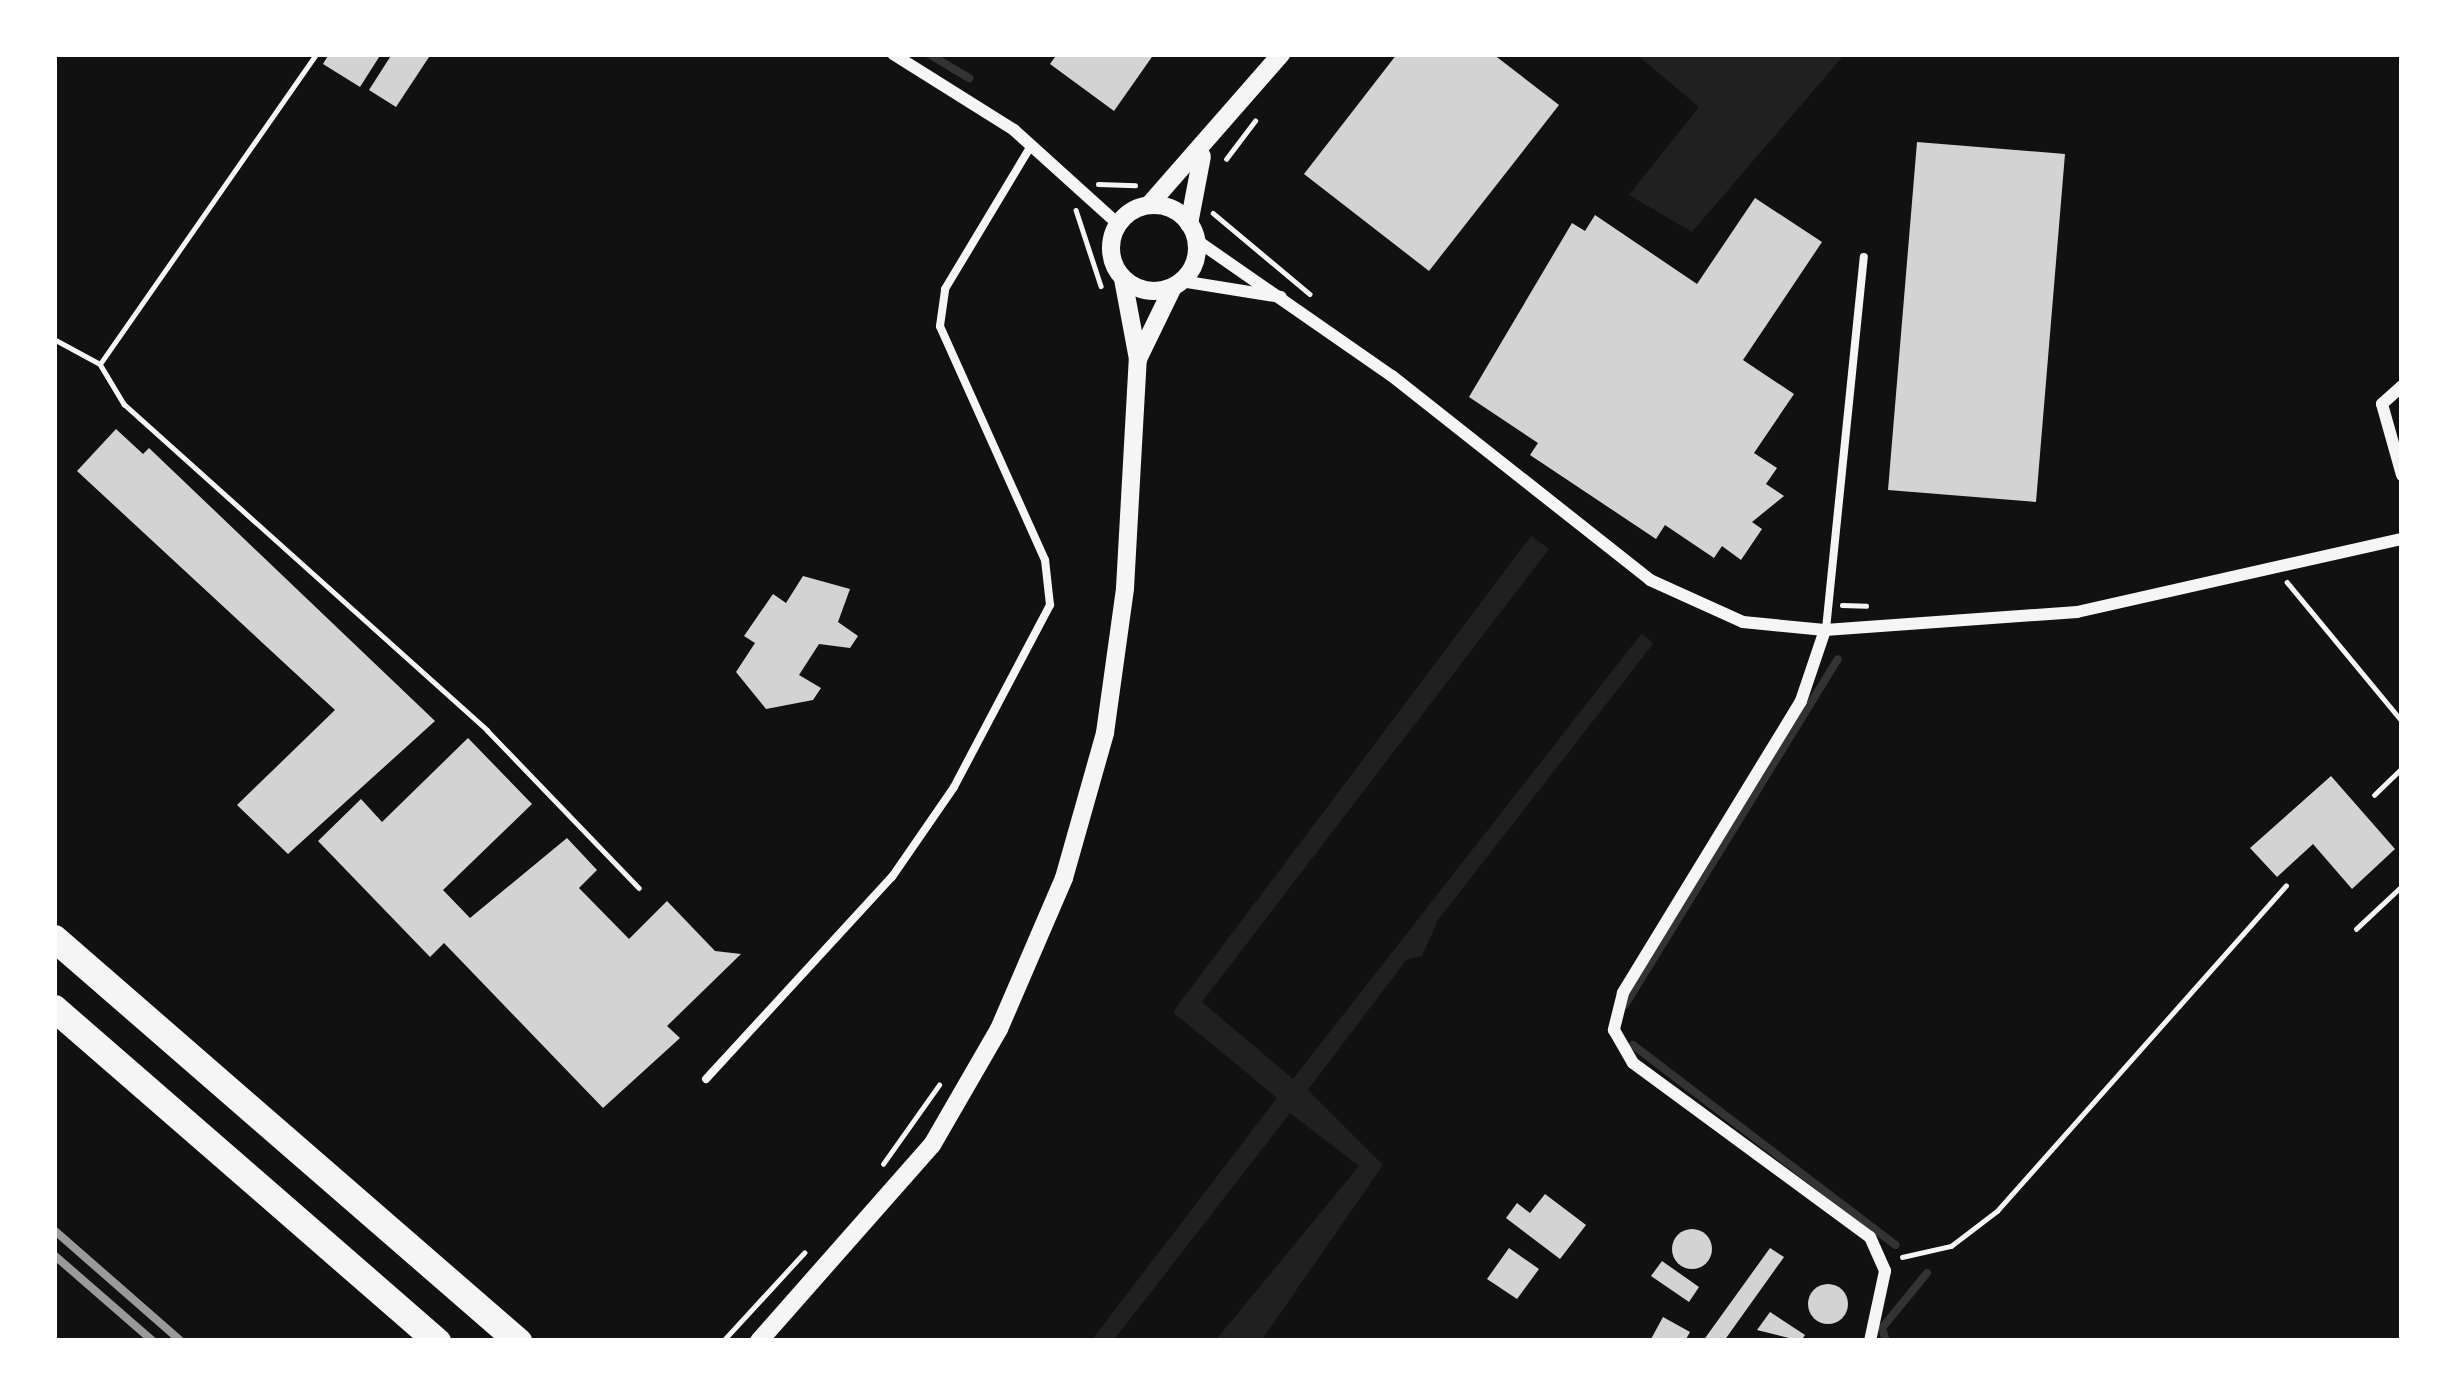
<!DOCTYPE html>
<style>
body{margin:0}
#map{position:relative;width:2456px;height:1395px;overflow:hidden;background:#111;font-family:Helvetica,sans-serif}
div>[style]{position:absolute}
[style*='--x']{left:calc(var(--x)*1px);top:calc(var(--y)*1px);width:calc(var(--w)*1px);rotate:calc(var(--a)*1deg)}
.green>*{inset:0;background:#202020}
.stream>*{height:8px;margin:-4px;padding:0 4px;transform-origin:4px;border-radius:4px;background:#333}
.building>*{inset:0;background:#d3d3d3}
.round{border-radius:50%}
.path>*{height:4.5px;margin:-2.25px;padding:0 2.25px;transform-origin:2.25px;border-radius:2.25px;background:#f5f5f5}
.service>*{height:8px;margin:-4px;padding:0 4px;transform-origin:4px;border-radius:4px;background:#f5f5f5}
.minor>*{height:12px;margin:-6px;padding:0 6px;transform-origin:6px;border-radius:6px;background:#f5f5f5}
.tertiary>*{height:18px;margin:-9px;padding:0 9px;transform-origin:9px;border-radius:9px;background:#f5f5f5}
.tertiary>.ring{margin:-9px;padding:0;box-sizing:content-box;background:none;border:18px solid #f5f5f5;border-radius:50%}
.motorway>*{height:27px;margin:-13.5px;padding:0 13.5px;transform-origin:13.5px;border-radius:13.5px;background:#f5f5f5}
.rail>*{height:8px;margin:-4px;padding:0 4px;transform-origin:4px;border-radius:4px;background:#9a9a9a}
span{translate:-50% -50%;white-space:nowrap;text-align:center;line-height:1.15;-webkit-text-stroke:12px #fff;paint-order:stroke}
.frame{position:absolute;inset:0;border:57px solid #fff;pointer-events:none}
</style>
<div id="map">
<div class="green">
<div style="clip-path:polygon(1636px 54px,1845px 54px,1692px 232px,1629px 195px,1699px 107px)"></div>
<div style="clip-path:polygon(1531px 536px,1549px 549px,1202px 1002px,1293px 1079px,1642px 633px,1653px 644px,1438px 920px,1422px 956px,1406px 960px,1308px 1090px,1383px 1165px,1261px 1341px,1215px 1341px,1359px 1166px,1290px 1113px,1113px 1341px,1091px 1341px,1277px 1098px,1173px 1012px)"></div>
</div>
<div class="stream">
<div style="--x:929;--y:54;--w:47;--a:31"></div>
<div style="--x:1625;--y:1005;--w:406;--a:-58.4"></div>
<div style="--x:1633;--y:1045;--w:330;--a:37.3"></div>
<div style="--x:1886;--y:1341;--w:14;--a:-107"></div>
<div style="--x:1882;--y:1328;--w:71;--a:-50.7"></div>
</div>
<div class="building">
<div style="clip-path:polygon(329px 54px,381px 54px,360px 87px,323px 64px)"></div>
<div style="clip-path:polygon(392px 54px,431px 54px,396px 107px,369px 90px)"></div>
<div style="clip-path:polygon(1057px 54px,1154px 54px,1114px 111px,1050px 64px)"></div>
<div style="clip-path:polygon(1397px 54px,1493px 54px,1559px 105px,1429px 271px,1304px 174px)"></div>
<div style="clip-path:polygon(1917px 142px,2065px 154px,2036px 502px,1888px 490px)"></div>
<div style="clip-path:polygon(1755px 198px,1822px 242px,1743px 360px,1794px 394px,1754px 453px,1777px 468px,1766px 484px,1784px 496px,1752px 522px,1762px 529px,1741px 560px,1722px 546px,1714px 558px,1665px 525px,1656px 539px,1530px 455px,1538px 443px,1469px 397px,1572px 223px,1585px 231px,1595px 215px,1697px 284px)"></div>
<div style="clip-path:polygon(116px 429px,143px 454px,149px 448px,435px 721px,288px 854px,237px 805px,335px 710px,77px 471px)"></div>
<div style="clip-path:polygon(803px 576px,850px 589px,838px 622px,858px 636px,850px 648px,819px 644px,799px 675px,821px 688px,813px 700px,766px 709px,736px 672px,755px 643px,744px 636px,773px 594px,786px 603px)"></div>
<div style="clip-path:polygon(468px 738px,532px 804px,443px 890px,470px 918px,567px 838px,597px 870px,579px 888px,629px 939px,667px 901px,715px 951px,741px 954px,667px 1026px,680px 1038px,603px 1108px,444px 943px,430px 957px,318px 841px,361px 799px,382px 822px)"></div>
<div style="clip-path:polygon(2331px 776px,2395px 849px,2352px 889px,2313px 844px,2277px 877px,2250px 848px)"></div>
<div style="clip-path:polygon(1545px 1194px,1586px 1225px,1560px 1259px,1506px 1218px,1517px 1203px,1530px 1213px)"></div>
<div class="round" style="left:1672px;top:1229px;width:40px;height:40px"></div>
<div style="clip-path:polygon(1509px 1248px,1539px 1269px,1517px 1299px,1487px 1279px)"></div>
<div style="clip-path:polygon(1770px 1248px,1784px 1257px,1724px 1341px,1703px 1341px)"></div>
<div style="clip-path:polygon(1662px 1261px,1699px 1287px,1689px 1302px,1651px 1276px)"></div>
<div class="round" style="left:1808px;top:1284px;width:40px;height:40px"></div>
<div style="clip-path:polygon(1770px 1312px,1805px 1335px,1801px 1341px,1757px 1330px)"></div>
<div style="clip-path:polygon(1663px 1317px,1690px 1332px,1685px 1341px,1651px 1339px)"></div>
</div>
<div class="path">
<div style="--x:1226;--y:159;--w:48;--a:-52.7"></div>
<div style="--x:1098;--y:184;--w:37;--a:2"></div>
<div style="--x:1076;--y:210;--w:80;--a:71.8"></div>
<div style="--x:1213;--y:213;--w:126;--a:39.9"></div>
<div style="--x:54;--y:339;--w:52;--a:28.5"></div>
<div style="--x:100;--y:364;--w:378;--a:-55.1"></div>
<div style="--x:100;--y:364;--w:47;--a:59"></div>
<div style="--x:124;--y:404;--w:488;--a:41.9"></div>
<div style="--x:487;--y:730;--w:219;--a:46.1"></div>
<div style="--x:2287;--y:582;--w:180;--a:50.4"></div>
<div style="--x:1842;--y:605;--w:24;--a:2"></div>
<div style="--x:2374;--y:795;--w:39;--a:-44"></div>
<div style="--x:2356;--y:929;--w:63;--a:-43.1"></div>
<div style="--x:883;--y:1164;--w:97;--a:-54.7"></div>
<div style="--x:1902;--y:1257;--w:50;--a:-12.7"></div>
<div style="--x:1951;--y:1246;--w:58;--a:-37.3"></div>
<div style="--x:1997;--y:1211;--w:435;--a:-48.4"></div>
<div style="--x:723;--y:1341;--w:120;--a:-47.4"></div>
</div>
<div class="service">
<div style="--x:1826;--y:629;--w:374;--a:-84.2"></div>
<div style="--x:706;--y:1079;--w:275;--a:-47.4"></div>
<div style="--x:892;--y:877;--w:109;--a:-55.4"></div>
<div style="--x:954;--y:787;--w:206;--a:-62.2"></div>
<div style="--x:1050;--y:605;--w:45;--a:-96.3"></div>
<div style="--x:1045;--y:560;--w:256;--a:-114.2"></div>
<div style="--x:940;--y:326;--w:37;--a:-82"></div>
<div style="--x:945;--y:289;--w:167;--a:-59"></div>
</div>
<div class="minor">
<div style="--x:893;--y:54;--w:143;--a:32.1"></div>
<div style="--x:1014;--y:130;--w:140;--a:42.1"></div>
<div style="--x:1196;--y:240;--w:239;--a:34.8"></div>
<div style="--x:1392;--y:376;--w:329;--a:38.3"></div>
<div style="--x:1650;--y:580;--w:102;--a:24.3"></div>
<div style="--x:1743;--y:622;--w:82;--a:5.6"></div>
<div style="--x:1825;--y:630;--w:253;--a:-4.1"></div>
<div style="--x:2077;--y:612;--w:333;--a:-12.7"></div>
<div style="--x:1181;--y:281;--w:101;--a:9.1"></div>
<div style="--x:2402;--y:386;--w:27;--a:138"></div>
<div style="--x:2382;--y:404;--w:74;--a:74.3"></div>
<div style="--x:1825;--y:630;--w:75;--a:108.7"></div>
<div style="--x:1801;--y:701;--w:342;--a:121.4"></div>
<div style="--x:1623;--y:993;--w:38;--a:104"></div>
<div style="--x:1614;--y:1030;--w:38;--a:60"></div>
<div style="--x:1633;--y:1063;--w:294;--a:36.3"></div>
<div style="--x:1870;--y:1237;--w:37;--a:66"></div>
<div style="--x:1885;--y:1271;--w:72;--a:102.1"></div>
</div>
<div class="tertiary">
<div style="--x:1149;--y:205;--w:201;--a:-48.8"></div>
<div class="ring" style="left:1111px;top:205px;width:68px;height:68px"></div>
<div style="--x:1189;--y:224;--w:69;--a:-79.2"></div>
<div style="--x:1138;--y:359;--w:80;--a:-64.1"></div>
<div style="--x:759;--y:1341;--w:261;--a:-48.6"></div>
<div style="--x:932;--y:1145;--w:134;--a:-60"></div>
<div style="--x:999;--y:1029;--w:164;--a:-66.7"></div>
<div style="--x:1064;--y:878;--w:151;--a:-74.2"></div>
<div style="--x:1105;--y:733;--w:146;--a:-82.1"></div>
<div style="--x:1125;--y:588;--w:229;--a:-86.8"></div>
<div style="--x:1138;--y:359;--w:81;--a:-100.6"></div>
</div>
<div class="motorway">
<div style="--x:54;--y:938;--w:615;--a:40.98"></div>
<div style="--x:54;--y:1008;--w:508;--a:41.01"></div>
</div>
<div class="rail">
<div style="--x:54;--y:1230;--w:169;--a:41.2"></div>
<div style="--x:54;--y:1255;--w:131;--a:41"></div>
</div>
<div class="frame"></div>
</div>
